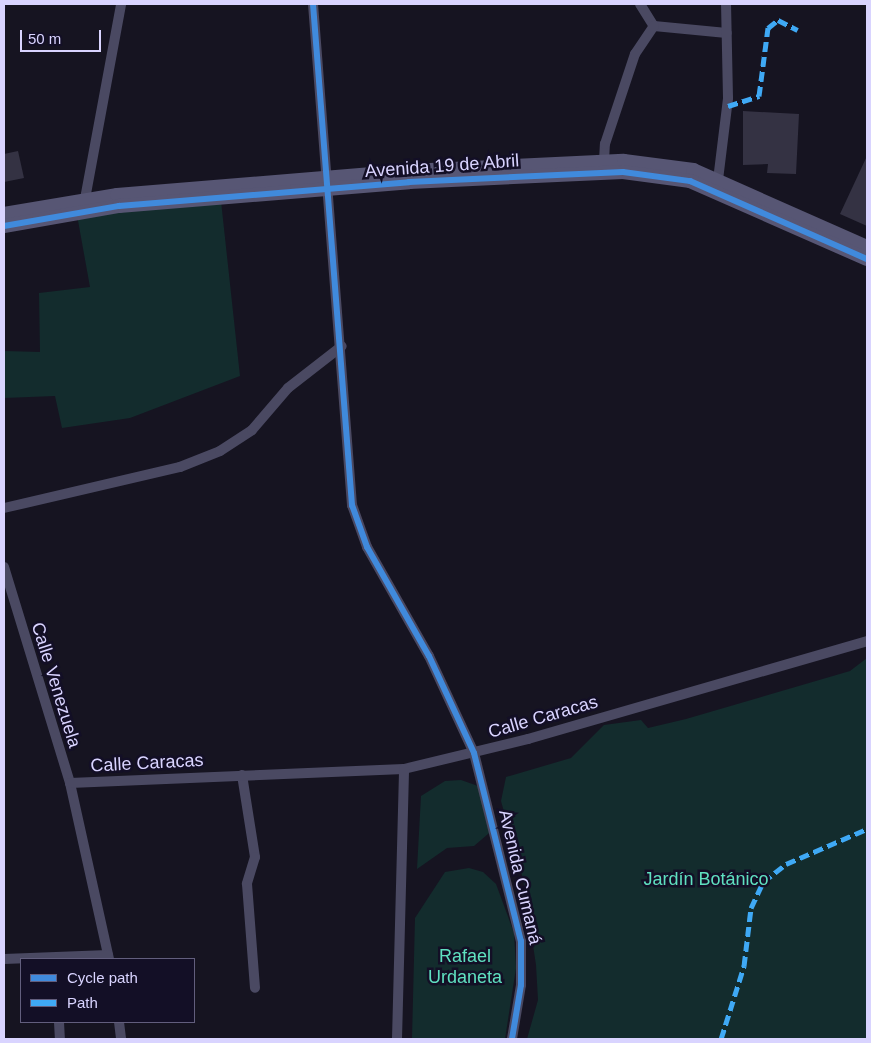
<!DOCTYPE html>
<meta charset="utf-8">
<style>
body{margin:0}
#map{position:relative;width:871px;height:1043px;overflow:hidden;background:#161421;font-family:Arial,sans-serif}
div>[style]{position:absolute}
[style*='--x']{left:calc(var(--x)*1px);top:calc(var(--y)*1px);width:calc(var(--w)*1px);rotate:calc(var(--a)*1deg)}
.green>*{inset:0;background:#132c2d}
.building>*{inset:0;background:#343243}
.street>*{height:10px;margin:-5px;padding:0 5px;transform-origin:5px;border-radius:5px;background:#4a4962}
.secondary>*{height:14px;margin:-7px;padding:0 7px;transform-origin:7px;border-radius:7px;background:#575674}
.quiet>*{height:5px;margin-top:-2.5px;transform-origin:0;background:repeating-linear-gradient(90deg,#3fa9f5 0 10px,transparent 0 15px)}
.cycleway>*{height:6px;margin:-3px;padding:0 3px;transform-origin:3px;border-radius:3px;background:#408adc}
span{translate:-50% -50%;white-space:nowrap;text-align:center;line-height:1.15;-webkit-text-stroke:5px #130f26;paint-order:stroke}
.street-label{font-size:18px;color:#d9d4ff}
.park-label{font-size:18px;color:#5fe0c0}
.frame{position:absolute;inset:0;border:5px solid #d9d4ff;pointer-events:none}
.legend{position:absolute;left:20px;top:958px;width:175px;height:65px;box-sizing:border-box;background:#130f26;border:1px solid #625e7d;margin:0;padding:6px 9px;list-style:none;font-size:15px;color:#d9d4ff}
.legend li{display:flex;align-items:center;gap:10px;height:25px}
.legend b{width:25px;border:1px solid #625e7d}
.scale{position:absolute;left:20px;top:30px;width:81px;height:22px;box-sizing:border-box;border:2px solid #d9d4ff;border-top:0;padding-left:6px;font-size:15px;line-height:18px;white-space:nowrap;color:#d9d4ff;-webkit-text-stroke:4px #130f26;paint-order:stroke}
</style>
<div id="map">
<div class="green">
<div style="clip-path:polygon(221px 201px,240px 376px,130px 418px,62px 428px,55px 396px,4px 398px,4px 351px,40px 352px,39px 293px,90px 287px,77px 215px)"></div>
<div style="clip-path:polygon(867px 658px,867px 1039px,527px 1039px,538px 1000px,536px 965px,523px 879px,501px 801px,506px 777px,571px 758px,604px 725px,641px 720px,648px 728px,686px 719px,850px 671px)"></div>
<div style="clip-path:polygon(461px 780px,481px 787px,495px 828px,474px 846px,447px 848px,417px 869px,421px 796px,445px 781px)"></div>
<div style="clip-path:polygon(469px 868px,483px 872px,496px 884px,514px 933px,516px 968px,505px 1039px,412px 1039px,415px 918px,445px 872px)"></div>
</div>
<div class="building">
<div style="clip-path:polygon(743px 111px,799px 114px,796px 174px,767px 173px,768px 164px,743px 165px)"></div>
<div style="clip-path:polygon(18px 151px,24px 178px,4px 182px,4px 154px)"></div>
<div style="clip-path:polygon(867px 156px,867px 226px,840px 214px)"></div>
</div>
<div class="street">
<div style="--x:313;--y:4;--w:503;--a:85.55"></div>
<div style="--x:352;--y:505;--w:45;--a:70.3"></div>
<div style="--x:367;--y:547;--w:125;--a:60.4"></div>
<div style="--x:429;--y:656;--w:107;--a:65.1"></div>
<div style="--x:474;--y:753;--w:194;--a:76"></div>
<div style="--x:521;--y:941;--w:44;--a:90"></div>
<div style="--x:521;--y:985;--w:55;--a:99.5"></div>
<div style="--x:640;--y:4;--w:26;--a:58"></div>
<div style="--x:654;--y:26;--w:73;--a:5.5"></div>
<div style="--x:604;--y:161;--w:17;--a:-87"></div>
<div style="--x:605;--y:144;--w:95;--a:-71.6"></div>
<div style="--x:635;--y:54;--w:34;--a:-56"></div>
<div style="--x:718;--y:180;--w:83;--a:-83"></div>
<div style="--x:728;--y:98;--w:94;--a:-91.2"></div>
<div style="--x:85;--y:199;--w:198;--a:-79.5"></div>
<div style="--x:4;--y:508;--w:181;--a:-13.1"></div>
<div style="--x:180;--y:467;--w:43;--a:-21.8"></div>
<div style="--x:220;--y:451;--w:38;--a:-33"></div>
<div style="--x:252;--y:430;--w:55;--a:-49.4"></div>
<div style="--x:288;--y:388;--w:68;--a:-37.9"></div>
<div style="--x:4;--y:567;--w:226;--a:73"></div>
<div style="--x:70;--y:783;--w:180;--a:77.5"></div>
<div style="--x:242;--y:775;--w:83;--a:81"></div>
<div style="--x:255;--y:857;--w:28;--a:107"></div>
<div style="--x:247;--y:884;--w:104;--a:85.6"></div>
<div style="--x:70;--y:783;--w:334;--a:-2.4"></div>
<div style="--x:404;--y:769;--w:128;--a:-13.6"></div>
<div style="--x:528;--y:739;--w:353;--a:-16.1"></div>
<div style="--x:4;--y:959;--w:104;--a:-2.2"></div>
<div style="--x:59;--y:1022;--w:17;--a:87"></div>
<div style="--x:119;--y:1022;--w:17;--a:83"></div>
<div style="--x:397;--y:1039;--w:270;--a:-88.5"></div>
</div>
<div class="secondary">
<div style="--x:4;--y:214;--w:115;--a:-9.5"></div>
<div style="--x:117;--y:195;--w:292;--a:-4.7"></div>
<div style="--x:408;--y:171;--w:216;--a:-2.7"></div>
<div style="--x:624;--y:161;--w:70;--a:7.4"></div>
<div style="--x:693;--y:170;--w:190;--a:23.9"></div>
<div style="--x:4;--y:226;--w:117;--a:-9.9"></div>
<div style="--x:119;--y:206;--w:291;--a:-4.7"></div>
<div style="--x:409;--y:182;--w:214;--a:-2.7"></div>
<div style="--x:623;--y:172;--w:68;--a:7.7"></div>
<div style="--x:690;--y:181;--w:193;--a:23.8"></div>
</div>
<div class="quiet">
<div style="--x:728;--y:106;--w:33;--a:-18"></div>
<div style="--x:759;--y:96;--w:69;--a:-82.5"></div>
<div style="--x:768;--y:28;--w:13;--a:-39"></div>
<div style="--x:778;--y:20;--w:22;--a:27"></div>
<div style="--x:721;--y:1039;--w:77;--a:-72.5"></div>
<div style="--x:744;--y:966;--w:58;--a:-83.1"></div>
<div style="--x:751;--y:908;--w:29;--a:-65"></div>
<div style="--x:763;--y:882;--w:29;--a:-38"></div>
<div style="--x:786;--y:864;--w:88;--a:-23.4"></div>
</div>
<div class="cycleway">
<div style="--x:313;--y:4;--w:503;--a:85.55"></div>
<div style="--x:352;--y:505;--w:45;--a:70.3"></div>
<div style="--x:367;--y:547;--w:125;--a:60.4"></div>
<div style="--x:429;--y:656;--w:107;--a:65.1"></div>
<div style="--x:474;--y:753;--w:194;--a:76"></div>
<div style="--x:521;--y:941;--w:44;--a:90"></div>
<div style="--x:521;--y:985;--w:55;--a:99.5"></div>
<div style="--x:4;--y:226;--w:117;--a:-9.9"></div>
<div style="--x:119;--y:206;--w:291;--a:-4.7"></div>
<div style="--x:409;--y:182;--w:214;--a:-2.7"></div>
<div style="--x:623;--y:172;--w:68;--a:7.7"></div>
<div style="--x:690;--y:181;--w:193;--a:23.8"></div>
</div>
<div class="street-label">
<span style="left:442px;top:166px;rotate:-4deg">Avenida 19 de Abril</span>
<span style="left:56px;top:685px;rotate:73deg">Calle Venezuela</span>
<span style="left:543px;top:717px;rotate:-16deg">Calle Caracas</span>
<span style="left:147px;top:763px;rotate:-3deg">Calle Caracas</span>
<span style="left:520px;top:877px;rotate:77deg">Avenida Cumaná</span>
</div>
<div class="park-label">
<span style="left:706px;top:879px">Jardín Botánico</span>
<span style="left:465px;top:967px">Rafael<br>Urdaneta</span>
</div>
<div class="frame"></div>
<ul class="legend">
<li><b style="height:6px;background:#408adc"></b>Cycle path</li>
<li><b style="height:6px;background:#3fa9f5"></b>Path</li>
</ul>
<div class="scale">50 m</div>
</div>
